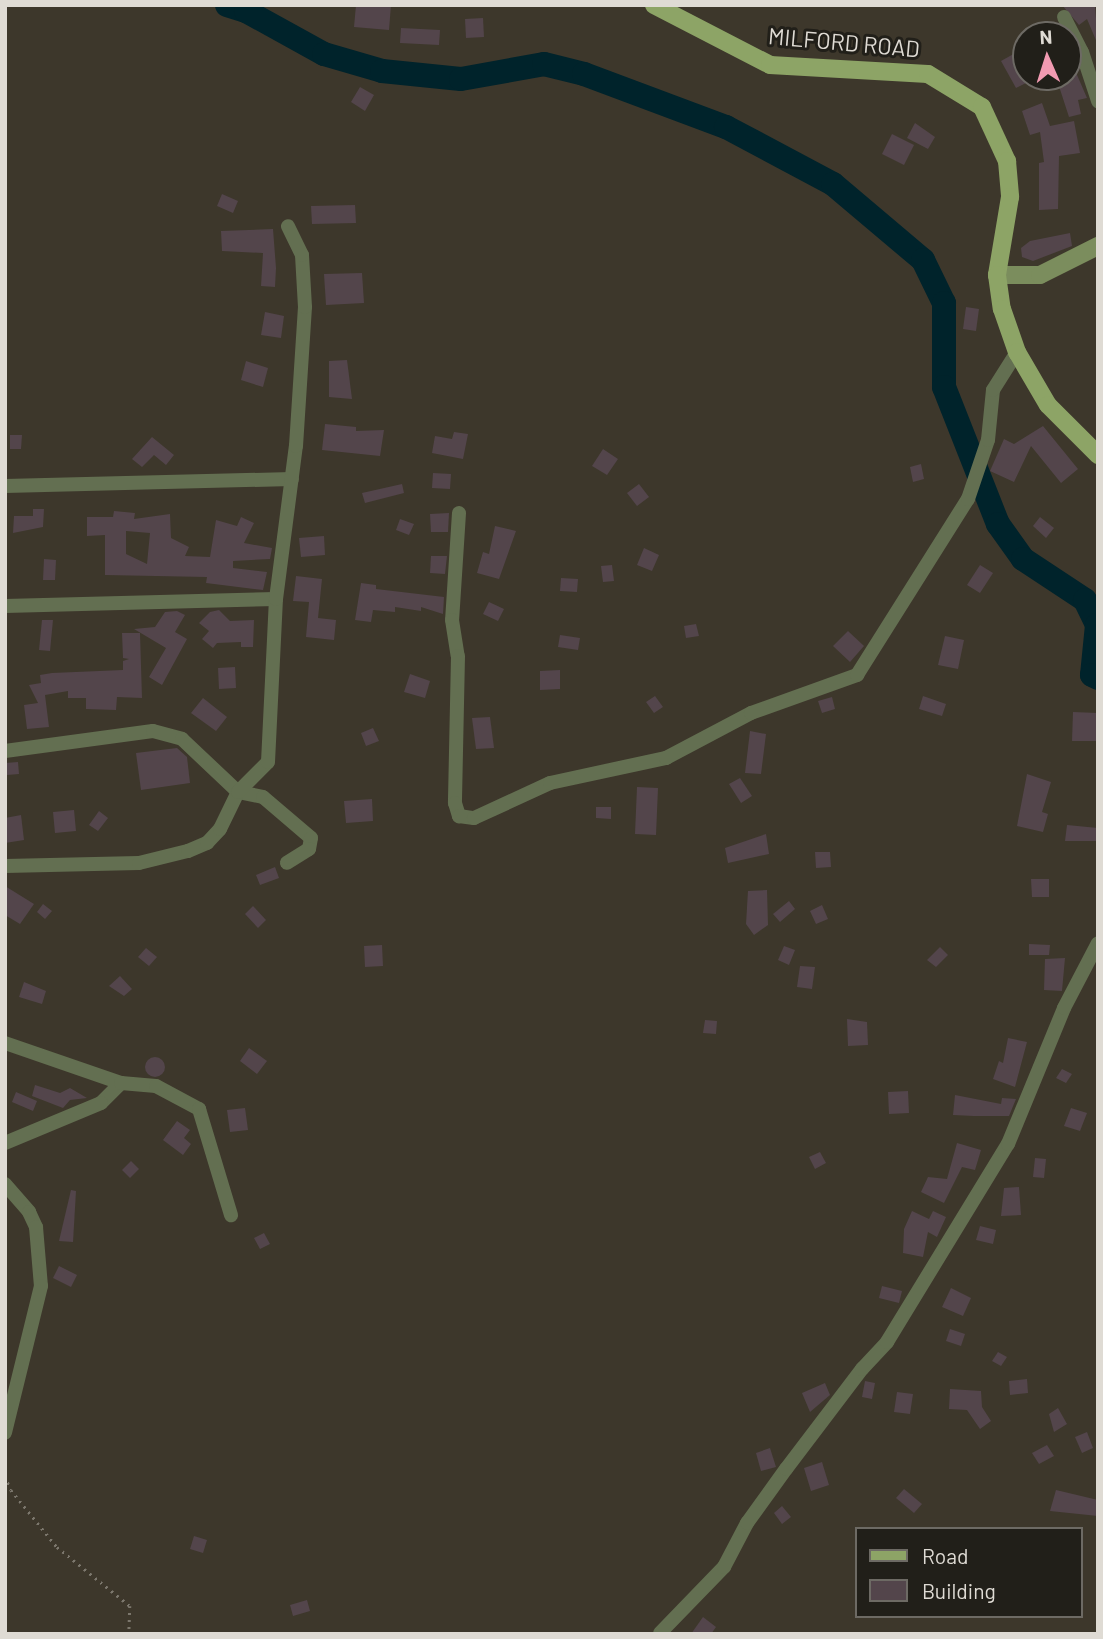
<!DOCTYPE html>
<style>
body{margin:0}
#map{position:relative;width:1103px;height:1639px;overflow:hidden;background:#3d372b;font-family:Barlow,sans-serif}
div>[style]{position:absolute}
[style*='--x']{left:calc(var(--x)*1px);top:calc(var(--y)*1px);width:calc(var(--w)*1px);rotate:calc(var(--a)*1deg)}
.river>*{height:24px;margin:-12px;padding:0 12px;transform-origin:12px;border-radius:12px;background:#00232b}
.building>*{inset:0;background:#53454b}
.round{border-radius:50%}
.path>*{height:2.5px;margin-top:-1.25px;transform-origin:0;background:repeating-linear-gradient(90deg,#7c776d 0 2px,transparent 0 7px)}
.street>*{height:14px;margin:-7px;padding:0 7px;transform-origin:7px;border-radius:7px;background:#636f51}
.secondary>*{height:18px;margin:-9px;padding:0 9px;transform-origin:9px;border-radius:9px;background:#7b8d5d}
.primary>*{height:18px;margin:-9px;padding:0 9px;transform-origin:9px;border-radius:9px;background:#8da466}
span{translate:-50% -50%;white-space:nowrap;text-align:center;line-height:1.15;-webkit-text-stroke:6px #211f19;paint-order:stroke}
.street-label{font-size:23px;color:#dfdbd4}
.frame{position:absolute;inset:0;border:7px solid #dfdbd4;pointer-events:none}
.legend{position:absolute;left:855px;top:1527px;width:228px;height:91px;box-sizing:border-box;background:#211f19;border:2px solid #6d6a64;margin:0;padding:9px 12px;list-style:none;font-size:21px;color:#dfdbd4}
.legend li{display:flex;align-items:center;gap:14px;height:35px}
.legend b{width:35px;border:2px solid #6d6a64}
.north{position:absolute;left:1012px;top:21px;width:70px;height:70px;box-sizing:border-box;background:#211f19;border:2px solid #6d6a64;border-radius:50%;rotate:357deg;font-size:19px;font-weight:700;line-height:28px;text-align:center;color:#dfdbd4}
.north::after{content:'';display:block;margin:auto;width:24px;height:32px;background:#f19ab1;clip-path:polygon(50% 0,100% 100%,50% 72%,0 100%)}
</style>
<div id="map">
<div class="river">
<div style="--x:227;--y:5;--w:20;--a:18"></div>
<div style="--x:246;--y:11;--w:89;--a:28.9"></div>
<div style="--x:324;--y:54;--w:60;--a:16.3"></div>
<div style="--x:382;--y:71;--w:79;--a:5.8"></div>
<div style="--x:461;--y:79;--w:84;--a:-10.2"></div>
<div style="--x:544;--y:64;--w:41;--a:14"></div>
<div style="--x:584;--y:74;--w:152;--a:20.5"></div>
<div style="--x:726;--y:127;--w:121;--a:28"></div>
<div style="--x:833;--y:184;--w:118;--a:40.2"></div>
<div style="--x:923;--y:260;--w:48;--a:64"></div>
<div style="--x:944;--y:303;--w:84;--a:90"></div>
<div style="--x:944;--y:387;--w:147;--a:68.5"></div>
<div style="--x:998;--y:524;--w:43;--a:54.5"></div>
<div style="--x:1023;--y:559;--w:74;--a:33.5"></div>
<div style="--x:1085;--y:600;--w:28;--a:64"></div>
<div style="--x:1097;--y:625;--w:50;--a:95.7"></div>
<div style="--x:1092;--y:675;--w:7;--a:27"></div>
</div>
<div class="building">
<div style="clip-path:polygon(356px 5px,391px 5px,389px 30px,354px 27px)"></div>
<div style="clip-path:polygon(1062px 5px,1095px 5px,1098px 45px,1087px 19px,1079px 25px)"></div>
<div style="clip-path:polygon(483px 18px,484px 37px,466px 38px,465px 19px)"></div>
<div style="clip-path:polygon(401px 28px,440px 30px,439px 45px,400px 43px)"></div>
<div style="clip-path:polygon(1026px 47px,1026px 83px,1016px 88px,1001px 61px)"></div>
<div style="clip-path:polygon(1068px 54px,1087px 98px,1078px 100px,1081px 114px,1069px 117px,1056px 77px,1068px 77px)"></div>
<div style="clip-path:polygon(360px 87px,374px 95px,365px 111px,351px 102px)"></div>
<div style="clip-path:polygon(1042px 103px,1050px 126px,1074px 121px,1080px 153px,1059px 156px,1058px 209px,1039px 210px,1039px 163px,1044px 162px,1040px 132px,1030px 135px,1022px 111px)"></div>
<div style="clip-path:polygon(915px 123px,935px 137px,928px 149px,907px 138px)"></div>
<div style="clip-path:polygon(892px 134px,914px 145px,904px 165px,882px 154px)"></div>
<div style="clip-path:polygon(222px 194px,238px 201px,233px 213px,217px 206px)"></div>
<div style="clip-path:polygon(355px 205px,356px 223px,312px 224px,311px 206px)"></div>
<div style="clip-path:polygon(273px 229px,276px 268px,275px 287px,261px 286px,263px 253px,222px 251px,221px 231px)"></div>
<div style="clip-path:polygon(1070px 233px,1072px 246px,1033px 261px,1022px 257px,1021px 248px,1030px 241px)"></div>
<div style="clip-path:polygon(362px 273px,364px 303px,326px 305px,324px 274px)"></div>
<div style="clip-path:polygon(966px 307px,979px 309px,976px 331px,963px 329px)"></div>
<div style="clip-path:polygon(265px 312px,284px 316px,281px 338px,261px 335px)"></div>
<div style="clip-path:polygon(347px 360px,352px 399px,329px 397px,329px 361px)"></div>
<div style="clip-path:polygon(246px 361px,268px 368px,263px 387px,241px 380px)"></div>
<div style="clip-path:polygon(325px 424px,356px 427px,356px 431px,384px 430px,380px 456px,322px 450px)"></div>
<div style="clip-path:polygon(1043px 426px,1078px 469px,1061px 483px,1031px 446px,1014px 482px,990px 471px,1004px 439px,1014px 444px)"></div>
<div style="clip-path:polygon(454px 432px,468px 434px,463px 459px,432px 453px,435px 436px,452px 439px)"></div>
<div style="clip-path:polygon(10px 435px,22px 435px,21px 449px,10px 449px)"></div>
<div style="clip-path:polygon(152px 437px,174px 455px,166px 465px,154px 455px,142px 467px,132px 459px)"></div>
<div style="clip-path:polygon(603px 449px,618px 459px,607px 475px,592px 466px)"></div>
<div style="clip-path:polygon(921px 464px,924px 479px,913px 482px,910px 467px)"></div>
<div style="clip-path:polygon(433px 473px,451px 474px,450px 489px,432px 488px)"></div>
<div style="clip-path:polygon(402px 484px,404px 493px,365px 503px,362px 493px)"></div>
<div style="clip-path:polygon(639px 484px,649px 497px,637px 506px,627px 493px)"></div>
<div style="clip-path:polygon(33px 509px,44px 509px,43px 527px,13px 533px,14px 516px,33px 516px)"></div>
<div style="clip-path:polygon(evenodd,114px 511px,135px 513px,134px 519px,170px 514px,171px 538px,189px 547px,185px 556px,210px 557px,216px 520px,237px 526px,241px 517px,254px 523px,244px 543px,272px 548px,270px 559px,233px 561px,233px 568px,267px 572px,263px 590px,206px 583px,207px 577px,105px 575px,105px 535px,87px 536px,87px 517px,113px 517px,114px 511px,126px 531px,150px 533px,147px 564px,126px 554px,126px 531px)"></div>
<div style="clip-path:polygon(449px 513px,448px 532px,431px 532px,430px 514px)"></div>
<div style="clip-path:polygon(1040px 517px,1054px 528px,1046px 538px,1033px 526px)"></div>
<div style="clip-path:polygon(400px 519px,414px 524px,409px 535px,396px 530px)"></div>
<div style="clip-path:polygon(495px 526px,516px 531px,499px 579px,477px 573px,483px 552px,489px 554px)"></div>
<div style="clip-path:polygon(324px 536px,325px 555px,301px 557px,299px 538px)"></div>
<div style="clip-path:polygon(644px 548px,659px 555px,652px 571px,637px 565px)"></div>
<div style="clip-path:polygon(431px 556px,447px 556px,445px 574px,430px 573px)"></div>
<div style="clip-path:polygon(44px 559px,56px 560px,55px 580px,43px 580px)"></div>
<div style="clip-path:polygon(612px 565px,614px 581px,603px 582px,601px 566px)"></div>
<div style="clip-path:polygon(980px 565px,993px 573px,980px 593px,967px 585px)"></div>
<div style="clip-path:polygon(296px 576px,322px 579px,318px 618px,336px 620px,334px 640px,306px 637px,309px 602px,293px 601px)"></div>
<div style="clip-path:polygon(561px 578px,578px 579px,577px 592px,560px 591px)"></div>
<div style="clip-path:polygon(361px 583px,376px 585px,376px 589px,444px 597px,443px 614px,421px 607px,421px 611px,395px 607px,395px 612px,373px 610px,371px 622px,355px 620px)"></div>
<div style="clip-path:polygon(489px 602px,504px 609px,498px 621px,483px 614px)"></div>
<div style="clip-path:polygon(219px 610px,230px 621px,254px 620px,253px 647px,241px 647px,241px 642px,217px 643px,213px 648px,202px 639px,209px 631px,199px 623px,210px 612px)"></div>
<div style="clip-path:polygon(177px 611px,185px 615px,175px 632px,187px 639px,162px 685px,149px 677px,166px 648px,134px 629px,155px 627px,165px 612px)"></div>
<div style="clip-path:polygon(42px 620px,53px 620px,50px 651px,39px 650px)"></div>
<div style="clip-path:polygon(696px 624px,699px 636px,686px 638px,684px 626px)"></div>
<div style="clip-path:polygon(848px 631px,864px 646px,850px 662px,833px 646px)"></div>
<div style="clip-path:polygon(122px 633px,140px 633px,142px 698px,117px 697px,116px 710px,86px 709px,86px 698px,68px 698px,68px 691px,45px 695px,49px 727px,27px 729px,24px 705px,38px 703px,29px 685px,41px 683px,40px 675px,52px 673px,123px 670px,123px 661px,129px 659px,123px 658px)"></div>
<div style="clip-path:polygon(560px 635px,580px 638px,578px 650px,558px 647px)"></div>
<div style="clip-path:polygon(945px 636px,964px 640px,958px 669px,938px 665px)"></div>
<div style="clip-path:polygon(235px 667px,236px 688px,219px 689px,218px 668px)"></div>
<div style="clip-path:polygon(560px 670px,560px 689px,540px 690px,540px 671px)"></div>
<div style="clip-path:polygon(410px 674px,430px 681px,425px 698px,404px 692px)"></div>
<div style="clip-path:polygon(655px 696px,663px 707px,654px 713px,646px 702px)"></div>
<div style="clip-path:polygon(923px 696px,946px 704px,942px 716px,919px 709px)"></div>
<div style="clip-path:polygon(832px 697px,835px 709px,822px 713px,818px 701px)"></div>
<div style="clip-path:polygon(203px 698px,227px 717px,216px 731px,191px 713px)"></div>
<div style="clip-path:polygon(1073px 712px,1098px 713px,1098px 741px,1072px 741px)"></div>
<div style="clip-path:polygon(490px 717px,494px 748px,476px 749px,472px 718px)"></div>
<div style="clip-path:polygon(373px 728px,379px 741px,366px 746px,361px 733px)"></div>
<div style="clip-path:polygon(750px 731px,766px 734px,761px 774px,745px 773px)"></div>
<div style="clip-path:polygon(177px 748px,187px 757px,190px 783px,141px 790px,136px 753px)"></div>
<div style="clip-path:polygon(18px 762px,19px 774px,7px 775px,5px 763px)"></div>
<div style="clip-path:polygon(1027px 774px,1051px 782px,1042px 812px,1048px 814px,1043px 832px,1017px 826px)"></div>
<div style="clip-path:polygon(740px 778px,752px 796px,741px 803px,729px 784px)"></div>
<div style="clip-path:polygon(637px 787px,658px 788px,656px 835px,635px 834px)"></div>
<div style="clip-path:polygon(372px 799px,373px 821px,346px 823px,344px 801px)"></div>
<div style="clip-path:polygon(596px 807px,611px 807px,611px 819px,596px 818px)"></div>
<div style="clip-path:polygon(74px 810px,76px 831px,55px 833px,53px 812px)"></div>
<div style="clip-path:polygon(99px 811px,108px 818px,98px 831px,89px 825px)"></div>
<div style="clip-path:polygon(21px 815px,24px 840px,5px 843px,5px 818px)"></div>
<div style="clip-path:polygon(1067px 825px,1098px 828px,1098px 841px,1065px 841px)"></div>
<div style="clip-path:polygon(766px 834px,769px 854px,728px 863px,725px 848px)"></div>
<div style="clip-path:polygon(815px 852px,830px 852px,831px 867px,816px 868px)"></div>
<div style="clip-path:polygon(275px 867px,279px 878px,260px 885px,256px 875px)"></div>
<div style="clip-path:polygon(1031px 879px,1049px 879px,1049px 897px,1032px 897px)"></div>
<div style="clip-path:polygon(5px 886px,34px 904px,20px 924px,5px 915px)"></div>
<div style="clip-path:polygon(767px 890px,768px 925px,754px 935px,746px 924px,748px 891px)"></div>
<div style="clip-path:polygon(789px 901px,795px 909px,780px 922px,773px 914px)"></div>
<div style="clip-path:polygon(43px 904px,52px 911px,45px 919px,37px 912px)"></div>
<div style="clip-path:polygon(822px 905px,828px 919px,816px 924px,810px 911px)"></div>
<div style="clip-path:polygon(253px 906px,266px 920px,258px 928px,245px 914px)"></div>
<div style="clip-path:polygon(1029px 944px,1050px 945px,1049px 955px,1029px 955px)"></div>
<div style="clip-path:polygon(382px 945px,383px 966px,365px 967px,364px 946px)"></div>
<div style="clip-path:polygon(784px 946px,795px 950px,789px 965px,778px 960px)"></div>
<div style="clip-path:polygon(940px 947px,948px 955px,936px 967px,927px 960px)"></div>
<div style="clip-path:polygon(146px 948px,157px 957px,149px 966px,138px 957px)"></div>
<div style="clip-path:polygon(1065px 958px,1062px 991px,1044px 990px,1045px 959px)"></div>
<div style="clip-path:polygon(800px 966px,815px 967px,812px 989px,797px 987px)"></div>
<div style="clip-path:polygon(120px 976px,132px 989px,124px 996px,109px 986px)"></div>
<div style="clip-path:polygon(24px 982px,46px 991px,42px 1004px,19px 997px)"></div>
<div style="clip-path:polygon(847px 1019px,867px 1022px,868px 1045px,848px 1046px)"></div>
<div style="clip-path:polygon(705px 1020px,717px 1021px,716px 1034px,703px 1033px)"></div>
<div style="clip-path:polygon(1008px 1038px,1027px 1042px,1015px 1087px,993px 1079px,999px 1061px,1003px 1063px)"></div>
<div style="clip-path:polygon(249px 1048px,267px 1061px,257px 1074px,240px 1061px)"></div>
<div class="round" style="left:145px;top:1057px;width:20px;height:20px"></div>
<div style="clip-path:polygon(1062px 1069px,1072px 1074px,1066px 1083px,1056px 1078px)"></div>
<div style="clip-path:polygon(35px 1085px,60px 1093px,70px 1088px,87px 1098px,70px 1100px,63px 1108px,32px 1096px)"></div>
<div style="clip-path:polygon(908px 1091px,909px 1113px,889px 1114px,888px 1092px)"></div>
<div style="clip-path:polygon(16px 1092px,37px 1101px,33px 1111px,12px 1102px)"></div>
<div style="clip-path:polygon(955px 1095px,1001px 1104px,1002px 1098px,1016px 1099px,1009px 1116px,974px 1116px,953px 1115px)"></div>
<div style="clip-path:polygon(245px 1108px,248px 1130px,230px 1132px,227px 1110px)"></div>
<div style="clip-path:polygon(1071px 1108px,1087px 1113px,1080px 1131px,1064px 1126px)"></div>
<div style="clip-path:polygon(177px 1121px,190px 1130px,184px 1138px,191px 1144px,183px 1155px,163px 1140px)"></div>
<div style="clip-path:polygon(957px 1143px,981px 1150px,975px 1170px,962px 1167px,944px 1203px,921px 1192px,928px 1177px,947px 1179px)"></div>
<div style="clip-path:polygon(820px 1152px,826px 1163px,815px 1169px,809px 1157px)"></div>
<div style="clip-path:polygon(1035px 1158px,1046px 1159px,1044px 1178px,1033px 1177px)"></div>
<div style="clip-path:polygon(131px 1161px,139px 1169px,130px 1178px,122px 1170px)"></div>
<div style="clip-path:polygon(1019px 1187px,1021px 1215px,1001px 1216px,1004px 1188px)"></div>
<div style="clip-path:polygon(71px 1190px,76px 1191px,73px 1242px,59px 1241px)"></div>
<div style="clip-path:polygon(912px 1211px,929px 1219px,933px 1211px,946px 1217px,937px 1237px,928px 1232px,923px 1257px,903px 1253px,904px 1229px)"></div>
<div style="clip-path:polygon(980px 1226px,996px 1230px,993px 1244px,976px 1240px)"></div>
<div style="clip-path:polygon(264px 1233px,270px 1244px,260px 1249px,254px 1238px)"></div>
<div style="clip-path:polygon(59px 1266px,77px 1275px,71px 1287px,53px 1278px)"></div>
<div style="clip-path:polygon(882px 1286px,902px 1291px,899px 1303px,879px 1298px)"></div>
<div style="clip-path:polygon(951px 1288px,971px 1298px,963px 1316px,942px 1307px)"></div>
<div style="clip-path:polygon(950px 1329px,965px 1334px,961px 1346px,946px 1341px)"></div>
<div style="clip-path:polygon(998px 1352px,1007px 1357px,1001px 1366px,992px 1361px)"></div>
<div style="clip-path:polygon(1027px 1379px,1028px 1393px,1010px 1395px,1009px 1381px)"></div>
<div style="clip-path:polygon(865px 1381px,875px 1383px,872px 1399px,862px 1397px)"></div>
<div style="clip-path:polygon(825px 1383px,830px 1395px,810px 1412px,802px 1393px)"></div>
<div style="clip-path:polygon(950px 1389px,981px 1391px,982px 1407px,991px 1421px,980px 1429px,967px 1410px,949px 1409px)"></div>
<div style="clip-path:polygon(897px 1392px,913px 1394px,910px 1414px,894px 1412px)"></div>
<div style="clip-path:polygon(1058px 1408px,1067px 1424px,1054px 1432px,1049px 1414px)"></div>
<div style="clip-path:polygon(1087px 1432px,1093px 1448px,1082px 1453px,1075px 1437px)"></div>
<div style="clip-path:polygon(1047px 1445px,1054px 1456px,1039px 1464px,1032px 1453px)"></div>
<div style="clip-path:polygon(770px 1448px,776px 1467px,761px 1471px,756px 1453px)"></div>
<div style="clip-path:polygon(822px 1462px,829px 1485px,811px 1491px,804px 1468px)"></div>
<div style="clip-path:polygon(904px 1489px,922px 1504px,914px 1513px,896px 1498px)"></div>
<div style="clip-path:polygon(1056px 1490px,1098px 1500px,1098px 1516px,1050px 1511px)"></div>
<div style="clip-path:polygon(782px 1506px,791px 1517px,782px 1524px,774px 1513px)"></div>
<div style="clip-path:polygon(194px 1536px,207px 1540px,203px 1553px,190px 1549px)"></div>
<div style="clip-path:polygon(307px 1600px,310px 1611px,293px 1616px,290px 1605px)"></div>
<div style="clip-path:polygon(703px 1617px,716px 1627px,711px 1634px,691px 1634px)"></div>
</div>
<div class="path">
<div style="--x:5;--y:1476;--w:15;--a:67"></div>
<div style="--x:11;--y:1490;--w:73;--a:51.1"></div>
<div style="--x:57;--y:1547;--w:94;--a:38.9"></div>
<div style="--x:130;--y:1606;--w:28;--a:92"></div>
</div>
<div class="street">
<div style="--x:1064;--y:17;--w:39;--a:63"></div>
<div style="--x:1082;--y:52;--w:52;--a:71.9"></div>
<div style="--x:5;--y:486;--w:287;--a:-1.4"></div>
<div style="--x:459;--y:513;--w:107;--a:93.7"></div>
<div style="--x:452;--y:620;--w:36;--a:81"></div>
<div style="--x:458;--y:656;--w:147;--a:91.2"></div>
<div style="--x:455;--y:803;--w:14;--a:73"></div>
<div style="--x:459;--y:816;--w:15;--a:8"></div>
<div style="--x:474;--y:818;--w:84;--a:-24.7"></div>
<div style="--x:550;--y:783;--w:119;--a:-12.2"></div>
<div style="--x:666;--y:758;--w:96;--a:-27.9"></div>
<div style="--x:751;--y:713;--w:113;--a:-19.7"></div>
<div style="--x:857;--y:675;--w:208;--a:-57.8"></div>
<div style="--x:968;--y:499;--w:62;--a:-71.3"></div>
<div style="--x:988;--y:440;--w:50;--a:-84.3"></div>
<div style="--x:993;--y:390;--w:45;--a:-57.7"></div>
<div style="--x:5;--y:606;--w:271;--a:-1.5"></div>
<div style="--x:5;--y:751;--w:149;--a:-7.7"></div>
<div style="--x:153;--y:731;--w:30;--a:15"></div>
<div style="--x:182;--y:739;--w:77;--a:43.4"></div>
<div style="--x:238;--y:792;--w:25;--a:11"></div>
<div style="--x:263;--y:797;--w:63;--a:40.5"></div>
<div style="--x:311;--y:838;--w:11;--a:100"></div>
<div style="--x:309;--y:849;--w:26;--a:148"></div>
<div style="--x:5;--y:866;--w:134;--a:-1.3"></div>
<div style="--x:139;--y:863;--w:50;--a:-13.8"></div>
<div style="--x:188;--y:851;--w:21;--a:-23"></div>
<div style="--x:207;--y:843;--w:19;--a:-47"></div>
<div style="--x:220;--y:829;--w:41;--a:-64.1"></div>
<div style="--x:238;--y:792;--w:42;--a:-45"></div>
<div style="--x:268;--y:762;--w:163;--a:-87.2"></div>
<div style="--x:276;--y:599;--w:154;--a:-82.6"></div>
<div style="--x:296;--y:446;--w:139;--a:-86.3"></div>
<div style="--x:305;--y:307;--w:52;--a:-93.3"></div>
<div style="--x:302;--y:255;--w:32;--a:-116"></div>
<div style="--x:5;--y:1043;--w:123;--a:19"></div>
<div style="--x:121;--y:1083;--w:28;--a:135"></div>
<div style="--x:101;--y:1103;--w:104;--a:157.4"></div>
<div style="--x:121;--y:1083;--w:35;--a:5"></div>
<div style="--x:156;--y:1086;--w:49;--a:28.1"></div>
<div style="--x:199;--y:1109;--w:111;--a:73.2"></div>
<div style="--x:5;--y:1184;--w:37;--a:49"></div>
<div style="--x:29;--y:1212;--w:17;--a:65"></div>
<div style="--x:36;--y:1227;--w:59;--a:85.2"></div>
<div style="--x:41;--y:1286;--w:151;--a:103.8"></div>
<div style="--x:660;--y:1633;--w:92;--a:-45.9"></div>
<div style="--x:724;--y:1567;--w:50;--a:-62.4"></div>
<div style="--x:747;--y:1523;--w:67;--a:-54.2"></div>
<div style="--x:786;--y:1469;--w:126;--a:-52.8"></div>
<div style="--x:862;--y:1369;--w:37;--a:-47"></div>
<div style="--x:887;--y:1342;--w:232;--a:-58.6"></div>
<div style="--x:1008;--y:1144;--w:147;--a:-67.6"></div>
<div style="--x:1064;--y:1008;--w:73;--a:-62.4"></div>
</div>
<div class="secondary">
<div style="--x:997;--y:275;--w:43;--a:0"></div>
<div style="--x:1040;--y:275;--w:65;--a:-26.6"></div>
</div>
<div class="primary">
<div style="--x:654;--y:5;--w:131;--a:27.3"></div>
<div style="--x:770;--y:65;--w:158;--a:3.3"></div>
<div style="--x:928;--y:74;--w:63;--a:31.4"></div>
<div style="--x:982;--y:107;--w:60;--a:65.2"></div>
<div style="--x:1007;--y:161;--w:36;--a:85"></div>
<div style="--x:1010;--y:197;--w:79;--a:99.5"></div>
<div style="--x:997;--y:275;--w:34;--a:82"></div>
<div style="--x:1002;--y:309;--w:46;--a:70.8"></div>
<div style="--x:1017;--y:352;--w:61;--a:59.7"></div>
<div style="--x:1048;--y:405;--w:71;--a:45"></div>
</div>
<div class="street-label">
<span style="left:844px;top:42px;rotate:5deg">MILFORD ROAD</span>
</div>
<div class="frame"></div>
<ul class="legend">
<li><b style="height:9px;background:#8da466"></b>Road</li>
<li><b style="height:19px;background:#53454b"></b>Building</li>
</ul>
<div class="north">N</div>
</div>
